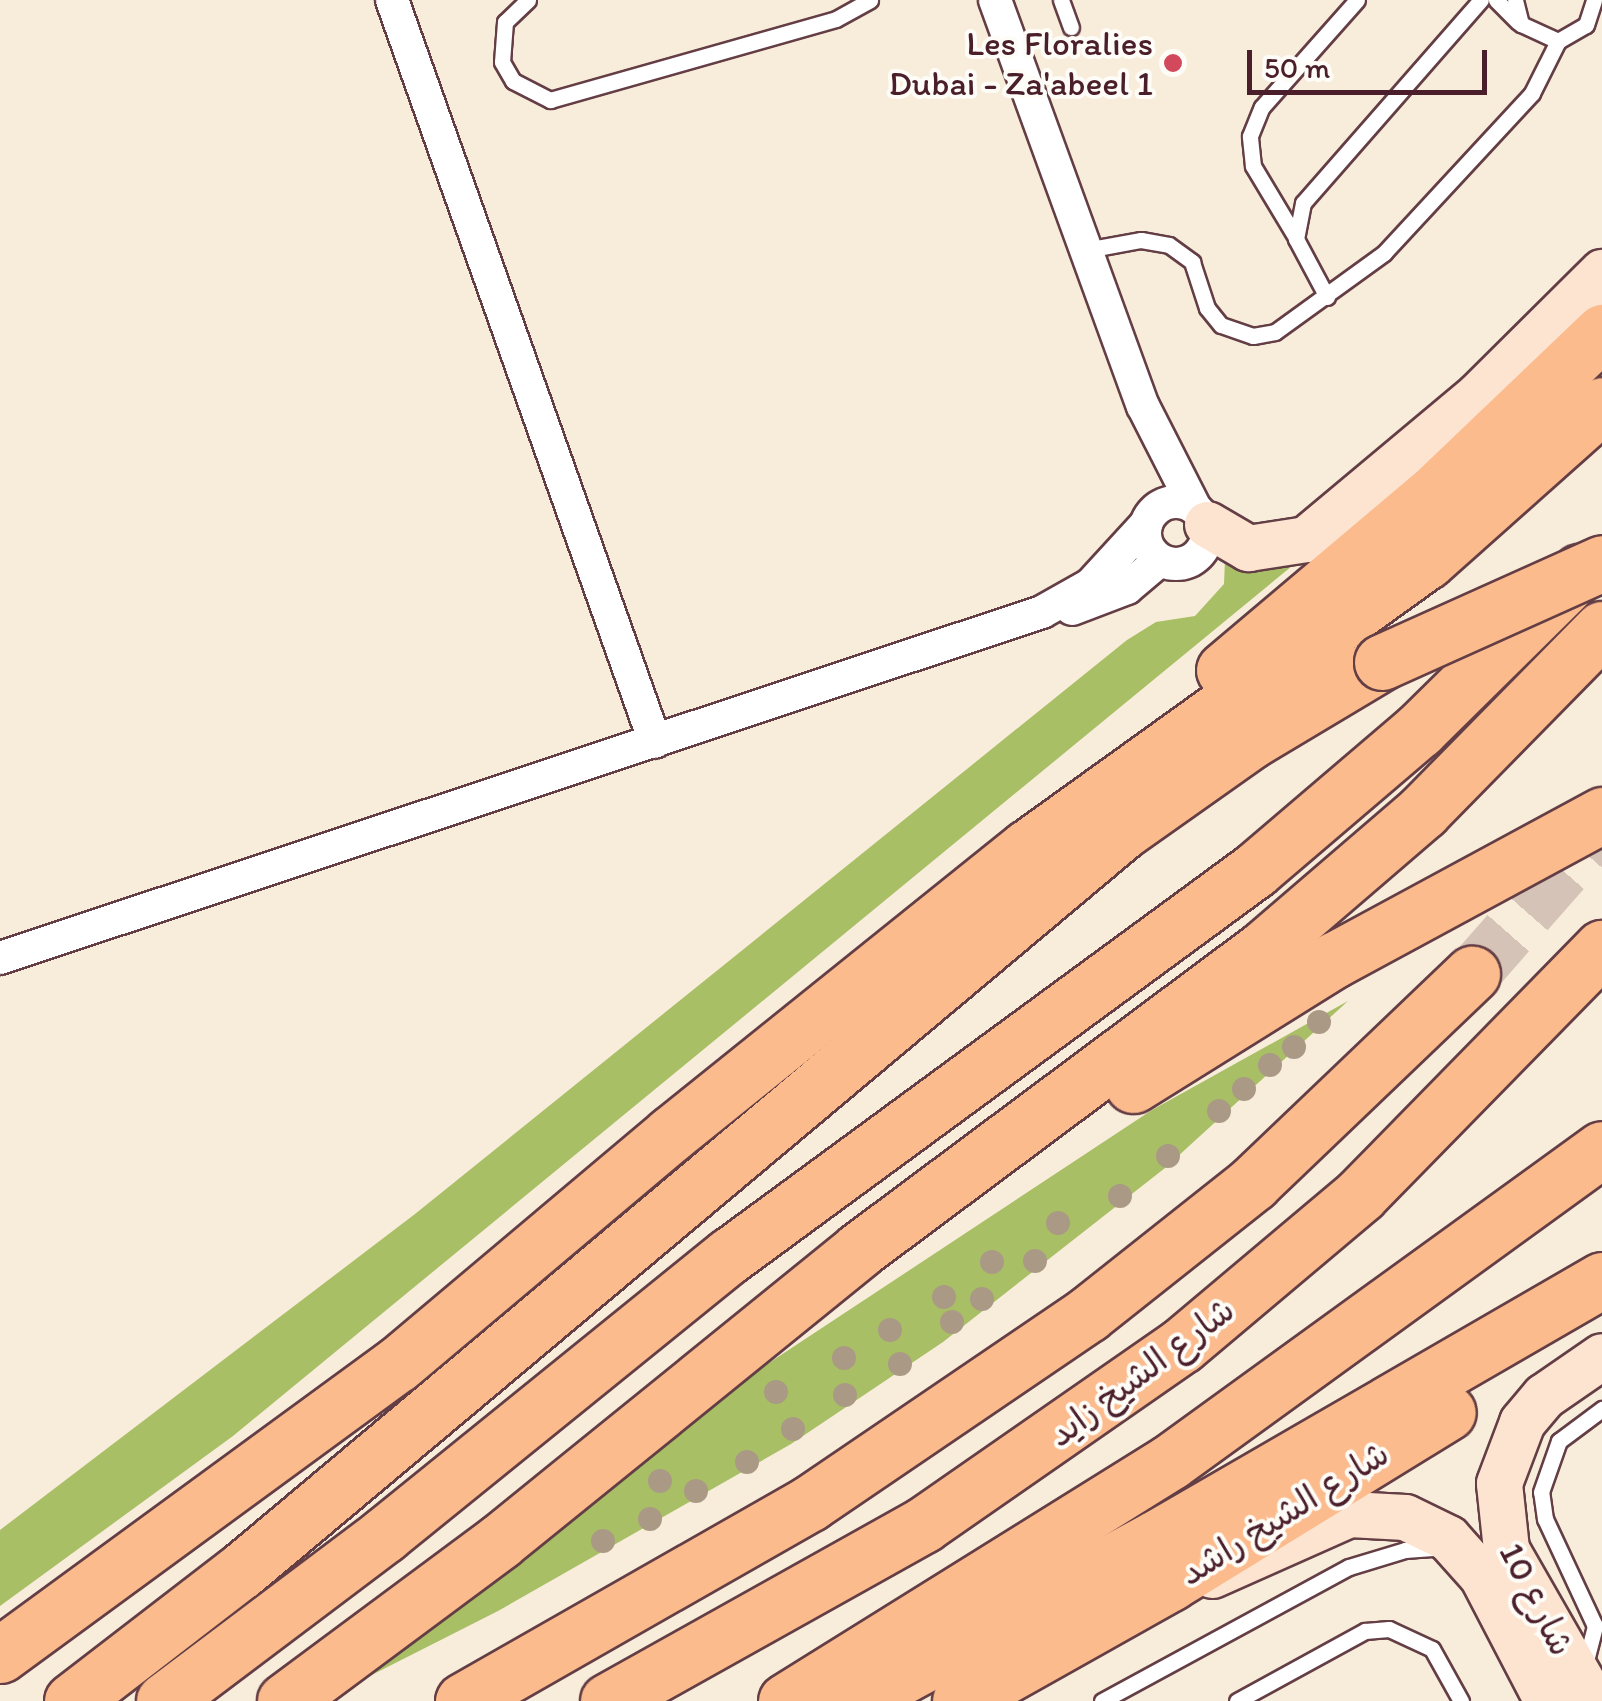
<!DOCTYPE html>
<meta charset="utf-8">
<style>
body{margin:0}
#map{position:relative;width:1602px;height:1701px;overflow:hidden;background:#f8ecda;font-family:Itim,"Playpen Sans Arabic",sans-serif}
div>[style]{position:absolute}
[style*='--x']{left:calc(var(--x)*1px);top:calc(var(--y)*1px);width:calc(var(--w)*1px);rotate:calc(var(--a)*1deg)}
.green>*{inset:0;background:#a8bf65}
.highway-tunnel>*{height:55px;margin-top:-27.5px;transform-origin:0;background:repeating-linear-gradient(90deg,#d5c3b7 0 55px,transparent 0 83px)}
.roads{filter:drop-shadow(2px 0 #643e45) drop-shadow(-2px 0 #643e45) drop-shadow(0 2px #643e45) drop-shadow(0 -2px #643e45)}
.lane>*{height:15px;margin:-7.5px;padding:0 7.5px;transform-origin:7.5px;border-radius:7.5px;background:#fff}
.street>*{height:32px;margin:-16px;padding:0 16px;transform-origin:16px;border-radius:16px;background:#fff}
.street>.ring{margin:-16px;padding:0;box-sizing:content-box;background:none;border:32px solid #fff;border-radius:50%}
.secondary>*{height:45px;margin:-22.5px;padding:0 22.5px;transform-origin:22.5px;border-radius:22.5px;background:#fde4d1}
.highway>*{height:55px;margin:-27.5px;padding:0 27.5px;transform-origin:27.5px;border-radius:27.5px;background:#fbbb8d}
.bridges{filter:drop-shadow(2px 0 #643e45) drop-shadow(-2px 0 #643e45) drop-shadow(0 2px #643e45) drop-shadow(0 -2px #643e45)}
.highway-bridge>*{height:55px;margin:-27.5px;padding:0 27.5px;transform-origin:27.5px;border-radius:27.5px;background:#fbbb8d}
.trees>*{width:24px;height:24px;margin:-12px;border-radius:50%;background:#aa9a85}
.dots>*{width:28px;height:28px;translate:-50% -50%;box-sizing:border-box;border:5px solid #fdfcf7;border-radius:50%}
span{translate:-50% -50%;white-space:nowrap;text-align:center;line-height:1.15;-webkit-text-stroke:8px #fdfcf7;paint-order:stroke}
.poi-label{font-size:35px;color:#4a1f2b}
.right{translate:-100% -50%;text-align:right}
.street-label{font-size:35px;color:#4a1f2b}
.scale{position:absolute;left:1247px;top:50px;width:240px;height:45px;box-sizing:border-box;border:5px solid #4a1f2b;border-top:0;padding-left:12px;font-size:30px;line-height:35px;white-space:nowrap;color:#4a1f2b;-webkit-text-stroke:8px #fdfcf7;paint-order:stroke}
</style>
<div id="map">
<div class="green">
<div style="clip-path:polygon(1225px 560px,1248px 571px,1292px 566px,233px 1436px,0 1606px,0 1530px,415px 1214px,1127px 640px,1156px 622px,1195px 616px,1224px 584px)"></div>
<div style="clip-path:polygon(1348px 1001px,1165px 1168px,943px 1342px,791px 1444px,498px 1611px,342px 1690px,565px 1525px,719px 1396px,1152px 1110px)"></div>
</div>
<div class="highway-tunnel">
<div style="--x:1472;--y:974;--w:197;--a:-48.7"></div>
</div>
<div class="roads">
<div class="lane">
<div style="--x:528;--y:0;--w:32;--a:136"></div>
<div style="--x:505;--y:22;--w:40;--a:94.3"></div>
<div style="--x:502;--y:62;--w:22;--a:60"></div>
<div style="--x:513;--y:81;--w:42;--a:27.2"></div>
<div style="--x:550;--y:100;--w:297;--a:-15.8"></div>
<div style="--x:836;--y:19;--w:39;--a:-29"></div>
<div style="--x:1061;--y:0;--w:29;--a:70"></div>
<div style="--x:1496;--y:0;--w:31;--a:45"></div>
<div style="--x:1515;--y:0;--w:25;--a:76"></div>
<div style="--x:1521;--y:24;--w:41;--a:24.7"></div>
<div style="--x:1558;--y:41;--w:32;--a:-30"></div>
<div style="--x:1586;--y:25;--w:26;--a:-72"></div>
<div style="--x:1295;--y:236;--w:82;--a:-121"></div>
<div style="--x:1253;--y:166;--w:30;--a:-96"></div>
<div style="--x:1250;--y:136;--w:31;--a:-68"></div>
<div style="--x:1262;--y:107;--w:143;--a:-48.4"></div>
<div style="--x:1086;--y:250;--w:56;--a:-10.3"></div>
<div style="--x:1141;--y:240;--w:28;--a:10"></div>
<div style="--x:1169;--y:245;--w:29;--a:36"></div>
<div style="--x:1192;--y:262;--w:48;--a:71.9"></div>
<div style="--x:1207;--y:308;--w:22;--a:51"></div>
<div style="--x:1221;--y:325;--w:34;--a:19"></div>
<div style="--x:1253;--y:336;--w:22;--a:-10"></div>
<div style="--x:1275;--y:332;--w:135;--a:-35.9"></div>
<div style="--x:1384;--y:253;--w:218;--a:-47.2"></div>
<div style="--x:1532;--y:93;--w:58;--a:-63.4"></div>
<div style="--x:1327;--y:297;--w:66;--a:-118.1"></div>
<div style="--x:1296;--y:239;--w:37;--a:-79"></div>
<div style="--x:1303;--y:203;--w:270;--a:-48.8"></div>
<div style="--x:1583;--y:1672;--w:48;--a:-75.4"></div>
<div style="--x:1595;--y:1626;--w:118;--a:-115"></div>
<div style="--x:1545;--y:1519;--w:27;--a:-98"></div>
<div style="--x:1541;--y:1492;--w:54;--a:-70.6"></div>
<div style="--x:1559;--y:1441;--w:54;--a:-36.7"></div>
<div style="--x:1102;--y:1701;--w:281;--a:-28.5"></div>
<div style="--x:1349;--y:1567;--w:59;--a:-16.9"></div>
<div style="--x:1405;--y:1550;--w:31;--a:-4"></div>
<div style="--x:1237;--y:1701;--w:146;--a:-28.7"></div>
<div style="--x:1365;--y:1631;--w:24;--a:-5"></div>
<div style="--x:1389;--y:1629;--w:47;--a:24.9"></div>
<div style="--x:1432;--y:1649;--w:60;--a:60.9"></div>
</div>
<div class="street">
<div style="--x:392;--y:0;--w:787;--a:70.48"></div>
<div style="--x:995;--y:0;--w:432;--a:70"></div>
<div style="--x:1143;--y:406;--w:112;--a:63"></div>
<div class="ring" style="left:1145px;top:502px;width:30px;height:30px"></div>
<div style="--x:1072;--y:609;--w:59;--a:-20.9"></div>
<div style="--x:1127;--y:588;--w:43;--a:-40.3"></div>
<div style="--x:0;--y:958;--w:1098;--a:-18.37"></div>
<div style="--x:1042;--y:612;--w:55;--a:-29.4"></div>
<div style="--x:1090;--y:585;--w:83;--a:-47.4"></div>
</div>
<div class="secondary">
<div style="--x:1207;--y:524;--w:48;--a:30.3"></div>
<div style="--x:1248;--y:548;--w:59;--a:-8.8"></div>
<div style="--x:1306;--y:539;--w:224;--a:-39.9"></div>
<div style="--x:1478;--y:395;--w:175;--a:-44.8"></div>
<div style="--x:1212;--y:1575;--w:150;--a:-24"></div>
<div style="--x:1349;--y:1514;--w:56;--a:3.1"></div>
<div style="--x:1405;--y:1517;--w:48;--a:26"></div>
<div style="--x:1448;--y:1538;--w:51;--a:48.2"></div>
<div style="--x:1482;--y:1576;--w:141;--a:62.5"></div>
<div style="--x:1593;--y:1701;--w:175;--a:-119.8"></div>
<div style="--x:1506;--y:1549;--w:66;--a:-96.1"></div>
<div style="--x:1499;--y:1483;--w:65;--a:-69.3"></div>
<div style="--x:1522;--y:1422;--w:34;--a:-50"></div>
<div style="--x:1544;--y:1396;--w:70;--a:-34.6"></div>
</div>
<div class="highway">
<div style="--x:1224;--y:670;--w:282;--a:-40.2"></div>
<div style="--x:1439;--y:488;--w:226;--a:-43.7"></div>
<div style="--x:1133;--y:1085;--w:237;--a:-31.9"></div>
<div style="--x:1334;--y:960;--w:305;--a:-28.4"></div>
<div style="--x:0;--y:1655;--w:493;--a:-36.2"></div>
<div style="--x:398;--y:1364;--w:357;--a:-40.1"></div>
<div style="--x:671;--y:1134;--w:457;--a:-38.8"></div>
<div style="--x:1027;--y:848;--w:492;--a:-35.7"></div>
<div style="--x:1427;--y:561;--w:234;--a:-41.7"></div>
<div style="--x:72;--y:1701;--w:213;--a:-37.6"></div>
<div style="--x:241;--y:1571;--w:1151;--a:-40"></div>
<div style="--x:1123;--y:831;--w:156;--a:-35.3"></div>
<div style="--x:1250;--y:741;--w:154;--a:-30.9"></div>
<div style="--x:164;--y:1701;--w:276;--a:-37"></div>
<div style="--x:384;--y:1535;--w:444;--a:-39"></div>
<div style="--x:729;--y:1256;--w:652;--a:-36.27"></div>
<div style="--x:1255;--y:870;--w:216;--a:-40.5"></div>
<div style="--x:1419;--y:730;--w:225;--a:-44.6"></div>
<div style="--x:285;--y:1701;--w:267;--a:-36.6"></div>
<div style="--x:499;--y:1542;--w:464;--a:-39"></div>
<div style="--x:859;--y:1250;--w:505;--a:-36.71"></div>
<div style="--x:1264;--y:948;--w:210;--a:-40.7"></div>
<div style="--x:1423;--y:811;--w:255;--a:-45.5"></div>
<div style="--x:463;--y:1701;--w:400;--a:-29.7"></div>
<div style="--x:810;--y:1503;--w:336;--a:-34.2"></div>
<div style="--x:1088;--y:1314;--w:211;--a:-38.4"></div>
<div style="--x:1253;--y:1183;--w:303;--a:-43.7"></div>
<div style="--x:608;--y:1701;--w:361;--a:-29.2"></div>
<div style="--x:923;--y:1525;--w:315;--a:-34.8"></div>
<div style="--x:1182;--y:1345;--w:233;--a:-40.1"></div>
<div style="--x:1360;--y:1195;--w:346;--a:-45.6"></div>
<div style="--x:786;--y:1701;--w:452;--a:-31.9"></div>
<div style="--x:1170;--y:1462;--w:533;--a:-35.92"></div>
<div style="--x:856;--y:1701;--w:341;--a:-28.5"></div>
<div style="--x:1156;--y:1538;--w:515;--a:-30.05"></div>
<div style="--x:960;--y:1701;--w:241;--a:-29.3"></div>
<div style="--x:1170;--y:1583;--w:326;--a:-31.6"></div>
</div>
</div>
<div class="bridges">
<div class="highway-bridge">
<div style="--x:1382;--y:662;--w:241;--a:-24.2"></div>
</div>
</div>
<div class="trees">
<div style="left:1319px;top:1022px"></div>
<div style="left:1294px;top:1047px"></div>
<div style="left:1270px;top:1065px"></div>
<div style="left:1244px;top:1089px"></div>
<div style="left:1219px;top:1111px"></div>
<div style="left:1168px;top:1156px"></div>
<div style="left:1120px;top:1196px"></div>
<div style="left:1058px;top:1223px"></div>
<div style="left:1035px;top:1261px"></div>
<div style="left:992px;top:1262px"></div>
<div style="left:944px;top:1297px"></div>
<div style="left:982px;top:1299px"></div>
<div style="left:952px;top:1322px"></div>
<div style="left:890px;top:1330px"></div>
<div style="left:844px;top:1358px"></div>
<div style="left:900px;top:1364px"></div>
<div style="left:776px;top:1392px"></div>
<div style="left:845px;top:1395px"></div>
<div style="left:793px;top:1429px"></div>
<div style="left:747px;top:1462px"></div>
<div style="left:660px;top:1481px"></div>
<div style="left:696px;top:1491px"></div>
<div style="left:650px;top:1519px"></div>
<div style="left:603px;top:1541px"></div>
</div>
<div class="dots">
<div style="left:1173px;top:63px;background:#d1495b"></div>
</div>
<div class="poi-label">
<span class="right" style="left:1153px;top:63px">Les Floralies<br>Dubai - Za'abeel 1</span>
</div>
<div class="street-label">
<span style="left:1141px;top:1372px;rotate:-37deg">شارع الشيخ زايد</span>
<span style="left:1284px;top:1513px;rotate:-32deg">شارع الشيخ راشد</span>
<span style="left:1537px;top:1599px;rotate:63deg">شارع 10</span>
</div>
<div class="scale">50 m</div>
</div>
